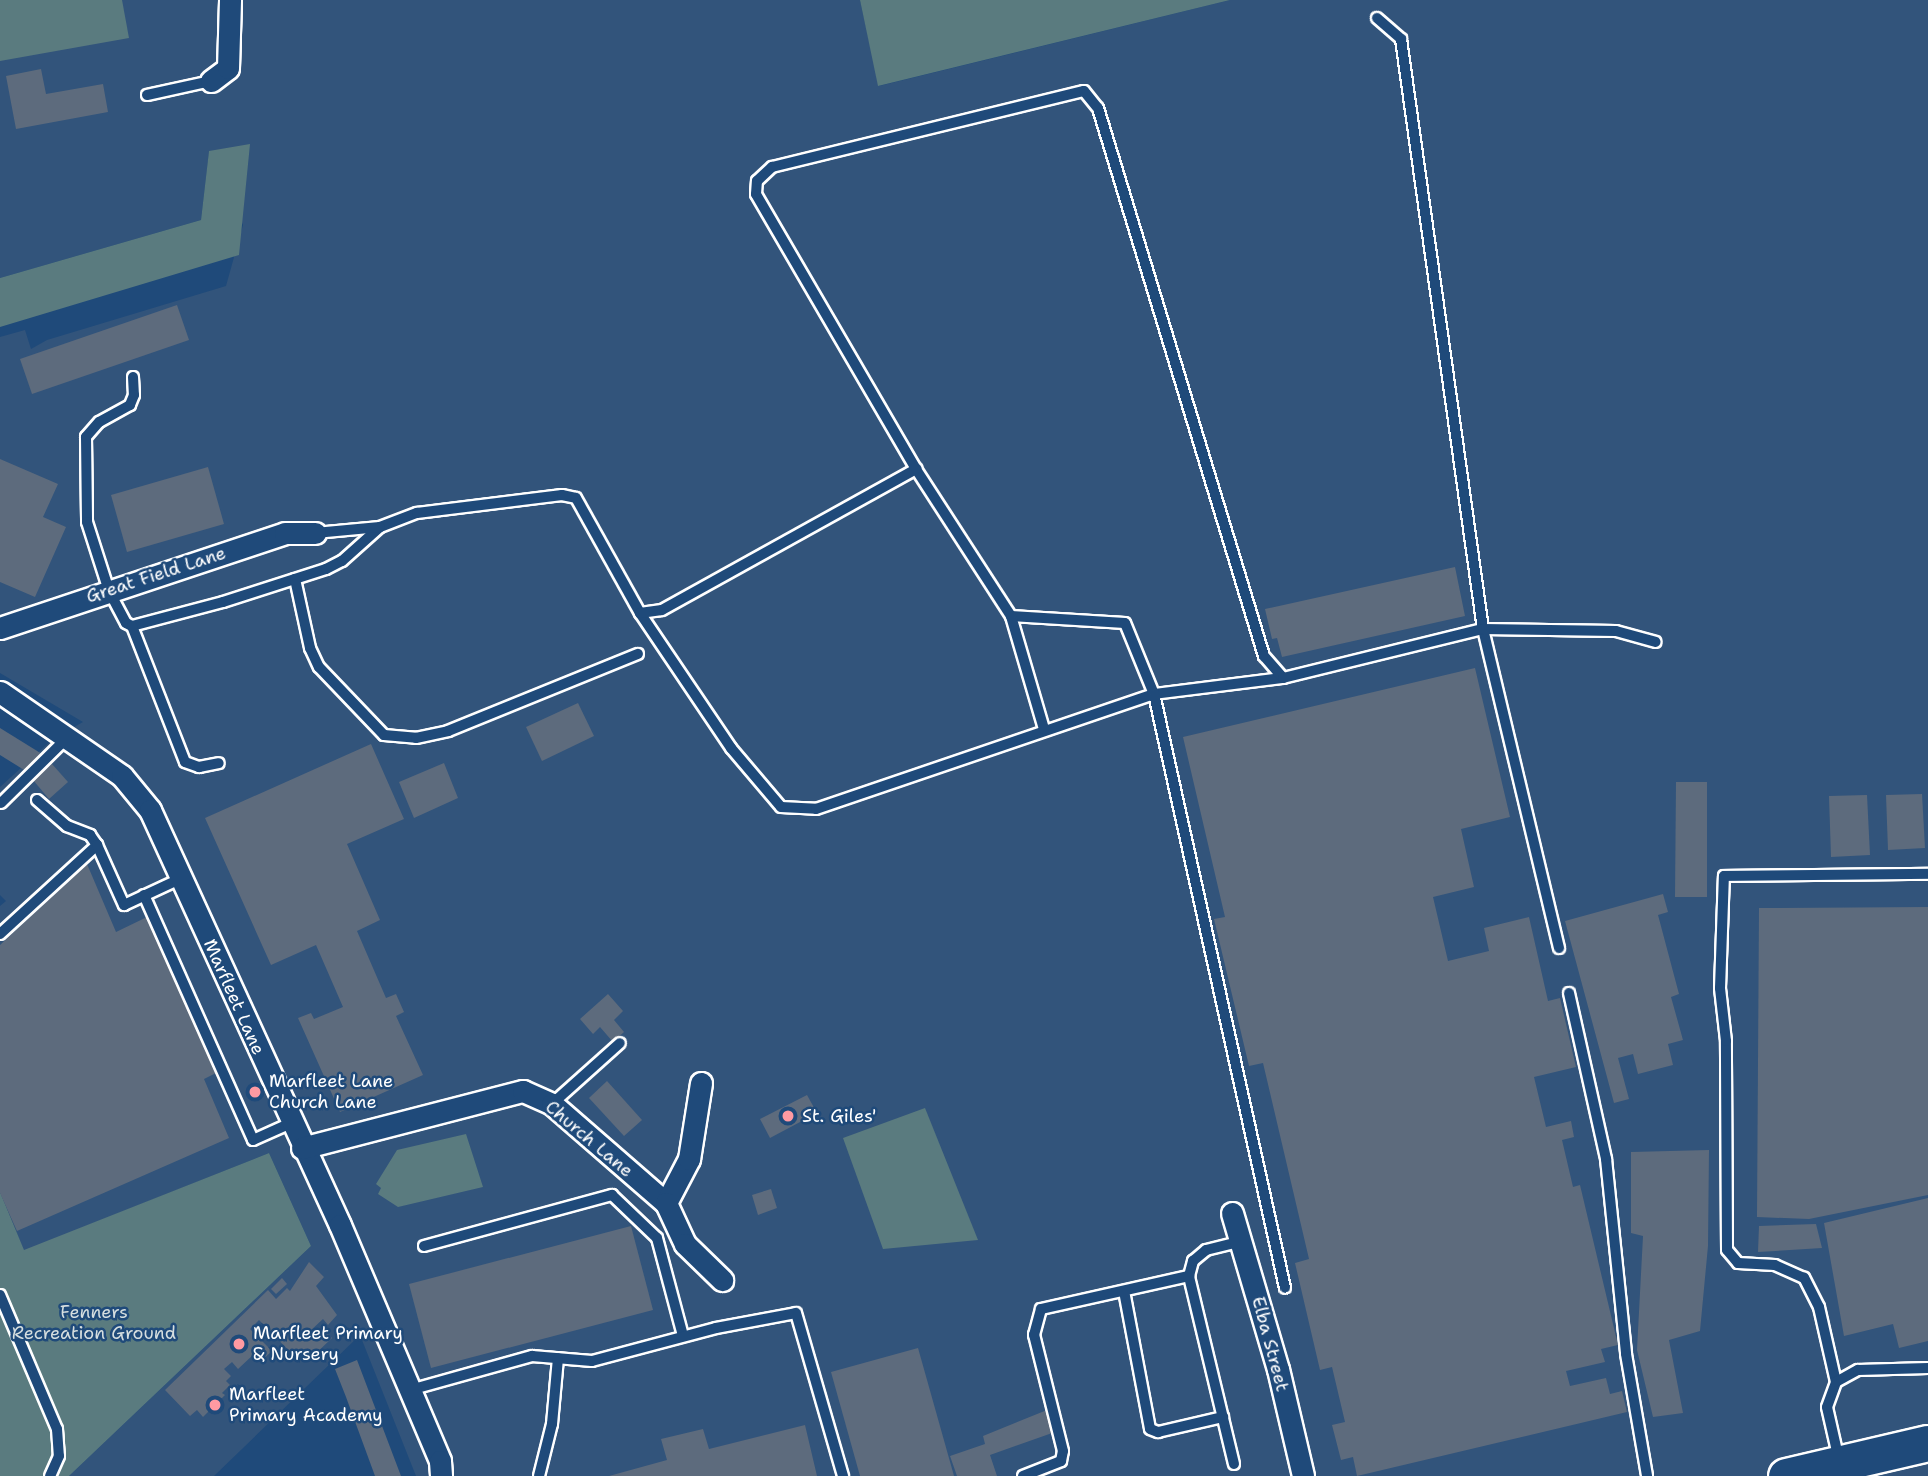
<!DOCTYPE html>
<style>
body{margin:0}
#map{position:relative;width:1928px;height:1476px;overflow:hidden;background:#1f4a7a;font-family:"Shantell Sans",sans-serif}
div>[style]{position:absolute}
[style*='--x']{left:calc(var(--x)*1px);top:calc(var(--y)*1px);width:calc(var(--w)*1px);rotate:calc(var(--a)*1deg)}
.built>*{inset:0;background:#32547b}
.green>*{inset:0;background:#5a7b7f}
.building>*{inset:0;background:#5d6b7d}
.roads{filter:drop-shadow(2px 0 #fff) drop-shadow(-2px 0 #fff) drop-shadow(0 2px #fff) drop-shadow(0 -2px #fff)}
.service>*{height:10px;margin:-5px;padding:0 5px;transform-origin:5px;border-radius:5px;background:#1f4a7a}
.minor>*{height:21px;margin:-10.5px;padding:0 10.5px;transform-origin:10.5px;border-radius:10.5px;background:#1f4a7a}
.trunk>*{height:35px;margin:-17.5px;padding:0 17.5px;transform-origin:17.5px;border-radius:17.5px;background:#1f4a7a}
.dots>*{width:19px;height:19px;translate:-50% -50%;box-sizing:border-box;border:4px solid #1f4a7a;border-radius:50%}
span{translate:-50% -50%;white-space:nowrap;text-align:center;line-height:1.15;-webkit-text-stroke:5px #1f4a7a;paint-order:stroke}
.street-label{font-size:18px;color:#fff}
.poi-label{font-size:18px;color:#fff}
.left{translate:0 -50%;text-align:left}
.park-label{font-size:18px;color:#d6dedf}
</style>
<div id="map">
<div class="built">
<div style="clip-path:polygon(0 0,860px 0,879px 86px,1230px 0,1928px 0,1928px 1476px,416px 1476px,360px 1335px,214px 1476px,69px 1476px,311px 1246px,269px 1153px,24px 1251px,0 1192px,0 906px,6px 901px,0 895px,0 787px,53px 739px,83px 722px,0 673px,0 337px,25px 330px,31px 349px,47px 340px,226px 286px,243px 225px,209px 152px,201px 220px,0 278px)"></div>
</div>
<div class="green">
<div style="clip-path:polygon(0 0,122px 0,129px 38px,0 61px)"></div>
<div style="clip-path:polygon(860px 0,1230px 0,878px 86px)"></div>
<div style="clip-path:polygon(250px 144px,239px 255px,0 327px,0 278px,201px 220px,209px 151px)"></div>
<div style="clip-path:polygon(925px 1108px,978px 1240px,883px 1249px,843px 1138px)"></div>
<div style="clip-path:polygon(466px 1134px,483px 1187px,398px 1207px,378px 1194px,381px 1188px,376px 1184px,397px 1150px)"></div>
<div style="clip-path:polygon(269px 1153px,311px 1246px,69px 1476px,0 1476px,0 1192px,24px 1250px)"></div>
</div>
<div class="building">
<div style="clip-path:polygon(41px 69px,46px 94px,103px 84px,108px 112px,16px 129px,6px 76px)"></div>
<div style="clip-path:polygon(177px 305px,189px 340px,32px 394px,20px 359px)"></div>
<div style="clip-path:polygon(0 459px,58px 484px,43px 517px,66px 527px,35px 597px,0 582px)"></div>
<div style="clip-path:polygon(208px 467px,224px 524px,127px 552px,111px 495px)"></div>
<div style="clip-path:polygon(1455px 567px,1465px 616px,1282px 657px,1277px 638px,1272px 639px,1265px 609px)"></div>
<div style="clip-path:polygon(1475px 668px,1510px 817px,1461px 829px,1474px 887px,1433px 897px,1448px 961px,1489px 951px,1484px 928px,1529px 917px,1548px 1001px,1560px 998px,1576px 1067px,1534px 1077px,1546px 1127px,1571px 1121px,1574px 1137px,1562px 1140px,1573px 1187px,1580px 1185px,1618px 1345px,1601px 1349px,1605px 1362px,1566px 1371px,1570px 1386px,1606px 1378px,1610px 1394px,1622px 1391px,1627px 1412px,1357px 1476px,1353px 1457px,1341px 1460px,1332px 1425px,1345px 1422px,1332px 1367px,1320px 1370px,1295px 1263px,1309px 1259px,1263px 1063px,1249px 1066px,1214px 919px,1225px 917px,1183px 737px)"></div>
<div style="clip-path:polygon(578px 703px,594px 736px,542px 761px,526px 727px)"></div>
<div style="clip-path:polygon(0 728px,42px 754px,29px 773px,0 755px)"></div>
<div style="clip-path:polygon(371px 744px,404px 819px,347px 844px,380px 920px,357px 931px,386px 998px,396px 994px,404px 1012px,396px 1016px,423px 1075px,340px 1112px,298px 1018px,311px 1013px,314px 1019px,343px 1007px,316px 945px,271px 965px,205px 818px)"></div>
<div style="clip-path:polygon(444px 763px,458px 798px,414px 818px,399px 782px)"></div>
<div style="clip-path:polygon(52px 764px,68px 782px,49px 799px,33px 780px)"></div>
<div style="clip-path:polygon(1676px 782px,1707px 782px,1707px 897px,1675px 897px)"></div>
<div style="clip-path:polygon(1922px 794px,1925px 848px,1888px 850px,1886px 795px)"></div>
<div style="clip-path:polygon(1867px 795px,1870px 855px,1831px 857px,1829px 796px)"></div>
<div style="clip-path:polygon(87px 864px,116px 932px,147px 917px,218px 1072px,204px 1079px,229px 1138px,17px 1231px,0 1193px,0 945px)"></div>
<div style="clip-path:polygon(1663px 894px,1668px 912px,1658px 915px,1679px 994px,1671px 997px,1683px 1040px,1668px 1044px,1673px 1065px,1638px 1074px,1633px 1054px,1618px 1058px,1629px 1099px,1614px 1103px,1565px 921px)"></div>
<div style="clip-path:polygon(1928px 907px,1928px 1195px,1809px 1219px,1757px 1217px,1759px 908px)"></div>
<div style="clip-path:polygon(608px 994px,623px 1011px,614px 1020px,624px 1032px,613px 1042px,600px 1027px,593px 1034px,580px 1019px)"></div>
<div style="clip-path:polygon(607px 1081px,642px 1120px,624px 1136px,589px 1098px)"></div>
<div style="clip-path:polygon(807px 1095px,817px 1113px,770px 1138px,760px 1119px)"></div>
<div style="clip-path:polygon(1709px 1150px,1708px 1246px,1700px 1331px,1669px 1340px,1683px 1413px,1653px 1417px,1637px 1350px,1643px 1236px,1631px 1233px,1631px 1152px)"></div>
<div style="clip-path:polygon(771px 1189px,777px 1208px,758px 1215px,752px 1195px)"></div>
<div style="clip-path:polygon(1928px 1198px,1928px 1341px,1899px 1348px,1893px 1324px,1844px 1336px,1824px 1223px)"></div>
<div style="clip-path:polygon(1816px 1224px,1822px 1248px,1758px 1252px,1759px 1226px)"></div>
<div style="clip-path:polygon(631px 1226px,653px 1310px,431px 1368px,409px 1284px)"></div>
<div style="clip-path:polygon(309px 1262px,324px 1277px,316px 1286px,337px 1315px,328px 1325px,323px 1319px,309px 1332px,315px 1337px,323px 1329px,332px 1338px,308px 1361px,302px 1355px,297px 1359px,259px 1320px,250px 1329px,272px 1351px,260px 1362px,253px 1355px,238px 1369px,232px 1362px,224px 1369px,231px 1376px,226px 1381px,230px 1385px,222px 1393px,225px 1395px,203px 1417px,197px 1410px,190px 1416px,165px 1390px,268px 1290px,276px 1299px,287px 1288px,290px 1291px)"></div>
<div style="clip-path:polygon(282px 1278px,287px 1284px,276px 1294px,271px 1289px)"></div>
<div style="clip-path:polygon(918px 1348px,954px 1476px,860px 1476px,831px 1372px)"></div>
<div style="clip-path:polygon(357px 1360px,401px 1476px,375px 1476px,346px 1397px,335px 1369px)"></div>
<div style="clip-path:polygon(1047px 1410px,1055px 1432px,990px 1455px,997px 1476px,957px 1476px,950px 1456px,985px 1444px,983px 1436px)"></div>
<div style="clip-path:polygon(805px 1425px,817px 1476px,609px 1476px,667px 1460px,661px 1439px,703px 1429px,709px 1449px)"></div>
</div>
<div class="roads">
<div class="service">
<div style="--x:1377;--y:18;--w:32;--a:41"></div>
<div style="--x:1401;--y:39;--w:596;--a:82.09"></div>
<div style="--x:1483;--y:629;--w:328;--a:76.6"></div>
<div style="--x:147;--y:95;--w:66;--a:-12.3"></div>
<div style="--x:133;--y:377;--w:18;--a:87"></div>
<div style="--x:134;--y:395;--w:11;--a:112"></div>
<div style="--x:130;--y:405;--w:35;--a:151"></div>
<div style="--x:99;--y:422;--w:20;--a:131"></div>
<div style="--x:86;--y:437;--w:85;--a:89.3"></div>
<div style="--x:87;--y:522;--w:72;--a:72.3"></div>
<div style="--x:109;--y:591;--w:36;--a:62"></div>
<div style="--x:126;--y:623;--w:7;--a:27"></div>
<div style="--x:132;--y:626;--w:94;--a:-14.8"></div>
<div style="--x:223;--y:602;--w:108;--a:-17.8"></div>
<div style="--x:326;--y:569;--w:18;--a:-27"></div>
<div style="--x:342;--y:561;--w:51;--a:-41.8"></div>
<div style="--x:380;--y:527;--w:40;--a:-21"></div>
<div style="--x:417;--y:513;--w:146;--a:-7.1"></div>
<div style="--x:562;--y:495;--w:14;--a:12"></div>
<div style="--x:576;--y:498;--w:132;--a:60.9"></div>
<div style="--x:640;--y:613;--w:163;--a:56"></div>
<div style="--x:731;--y:748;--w:77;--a:49.7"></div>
<div style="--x:781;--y:807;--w:35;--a:3"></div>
<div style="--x:816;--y:809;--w:357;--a:-18.8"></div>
<div style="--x:1154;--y:694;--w:130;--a:-7.1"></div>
<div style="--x:315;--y:533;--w:65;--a:-5.3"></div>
<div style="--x:295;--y:579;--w:71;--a:77.7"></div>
<div style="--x:310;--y:648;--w:21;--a:65"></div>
<div style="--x:319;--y:667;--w:94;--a:46.3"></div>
<div style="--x:384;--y:735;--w:32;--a:5"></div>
<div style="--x:416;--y:738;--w:33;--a:-12"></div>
<div style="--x:448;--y:731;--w:205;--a:-22.1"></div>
<div style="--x:640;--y:613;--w:22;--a:-8"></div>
<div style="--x:662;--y:610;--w:291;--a:-29"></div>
<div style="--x:1011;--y:616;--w:114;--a:3.5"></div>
<div style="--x:1125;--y:623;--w:77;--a:67.8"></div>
<div style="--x:1154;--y:694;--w:608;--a:77.56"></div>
<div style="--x:132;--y:626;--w:146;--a:68.7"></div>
<div style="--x:185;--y:762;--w:15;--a:20"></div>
<div style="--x:199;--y:767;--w:20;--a:-11"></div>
<div style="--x:1044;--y:729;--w:118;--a:-106.3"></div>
<div style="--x:1011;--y:616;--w:175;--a:-122.9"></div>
<div style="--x:916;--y:469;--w:318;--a:-120.2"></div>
<div style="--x:756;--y:194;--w:13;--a:-86"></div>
<div style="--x:757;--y:181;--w:21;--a:-43"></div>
<div style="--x:772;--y:167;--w:321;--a:-13.7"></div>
<div style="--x:1084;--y:91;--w:22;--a:51"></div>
<div style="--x:1098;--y:108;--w:573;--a:73.15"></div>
<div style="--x:1264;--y:656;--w:29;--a:49"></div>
<div style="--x:1283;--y:678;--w:206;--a:-13.8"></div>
<div style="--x:1483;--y:629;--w:133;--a:0.9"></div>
<div style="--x:1616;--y:631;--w:41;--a:15.4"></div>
<div style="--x:37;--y:800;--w:40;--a:41"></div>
<div style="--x:67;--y:826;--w:25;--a:21"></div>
<div style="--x:90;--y:835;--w:12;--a:55"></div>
<div style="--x:1;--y:803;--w:95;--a:-44.6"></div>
<div style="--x:144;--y:895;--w:268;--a:66"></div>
<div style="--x:253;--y:1140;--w:42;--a:-24.1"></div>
<div style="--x:0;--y:934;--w:132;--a:-42.5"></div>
<div style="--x:97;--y:845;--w:66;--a:65.8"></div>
<div style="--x:124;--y:905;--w:64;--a:-25"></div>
<div style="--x:1569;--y:993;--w:170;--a:77.4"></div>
<div style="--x:1606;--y:1159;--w:196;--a:84.1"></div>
<div style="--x:1626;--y:1354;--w:124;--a:80.2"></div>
<div style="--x:552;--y:1104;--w:91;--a:-41.9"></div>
<div style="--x:424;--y:1246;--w:195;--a:-15.2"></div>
<div style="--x:612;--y:1195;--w:62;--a:43.7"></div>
<div style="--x:657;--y:1238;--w:101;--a:75.1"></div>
<div style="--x:1124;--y:1291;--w:140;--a:79.3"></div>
<div style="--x:1150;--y:1429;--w:9;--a:21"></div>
<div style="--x:1158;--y:1432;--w:67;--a:-13"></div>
<div style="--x:0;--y:1295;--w:146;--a:67"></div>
<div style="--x:57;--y:1429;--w:27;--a:86"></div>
<div style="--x:59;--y:1456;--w:22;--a:114"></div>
<div style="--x:1836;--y:1382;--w:77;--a:-102.8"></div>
<div style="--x:1819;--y:1307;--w:33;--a:-117"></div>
<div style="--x:1804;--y:1278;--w:32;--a:-156"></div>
<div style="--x:1775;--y:1265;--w:37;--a:-177"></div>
<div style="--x:1738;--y:1263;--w:17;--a:-130"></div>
<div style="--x:1727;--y:1250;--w:209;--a:-90.3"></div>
<div style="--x:1726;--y:1041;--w:53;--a:-96.5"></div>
<div style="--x:1720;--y:988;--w:112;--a:-88"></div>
<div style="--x:1724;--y:876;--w:204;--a:-0.6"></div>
<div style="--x:410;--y:1390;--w:127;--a:-15.6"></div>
<div style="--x:532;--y:1356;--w:60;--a:4.8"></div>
<div style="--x:592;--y:1361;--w:128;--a:-14.9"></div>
<div style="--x:716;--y:1328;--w:81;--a:-10.6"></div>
<div style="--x:796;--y:1313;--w:170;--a:73.9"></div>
<div style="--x:1839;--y:1460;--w:54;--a:-102.8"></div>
<div style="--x:1827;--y:1407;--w:27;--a:-70"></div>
<div style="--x:1836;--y:1382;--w:25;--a:-29"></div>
<div style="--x:1858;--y:1370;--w:70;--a:-1.6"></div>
<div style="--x:1234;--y:1464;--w:193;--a:-103.5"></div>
<div style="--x:1189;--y:1276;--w:16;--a:-75"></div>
<div style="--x:1193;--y:1261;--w:17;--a:-40"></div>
<div style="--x:1206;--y:1250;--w:36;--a:-14"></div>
<div style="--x:539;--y:1476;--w:54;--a:-76"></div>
<div style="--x:552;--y:1424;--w:66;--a:-84.8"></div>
<div style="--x:1023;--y:1476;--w:41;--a:-21.5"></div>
<div style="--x:1061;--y:1461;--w:10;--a:-79"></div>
<div style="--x:1063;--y:1451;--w:120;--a:-104"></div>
<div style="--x:1034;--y:1335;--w:27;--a:-75"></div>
<div style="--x:1041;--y:1309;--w:152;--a:-12.6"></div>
</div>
<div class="minor">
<div style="--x:211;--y:81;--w:21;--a:-37"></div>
<div style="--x:228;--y:68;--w:68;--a:-88.3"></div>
<div style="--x:0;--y:628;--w:300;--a:-18.4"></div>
<div style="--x:285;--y:533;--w:30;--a:0"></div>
<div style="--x:0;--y:692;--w:148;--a:34.5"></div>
<div style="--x:122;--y:776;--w:44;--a:50.5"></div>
<div style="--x:150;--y:810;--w:456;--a:65.4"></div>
<div style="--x:340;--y:1225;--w:256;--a:67"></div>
<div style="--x:440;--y:1461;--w:15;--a:86"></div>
<div style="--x:302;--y:1148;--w:228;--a:-14.5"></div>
<div style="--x:523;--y:1091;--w:32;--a:24"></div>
<div style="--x:552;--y:1104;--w:151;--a:41"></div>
<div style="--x:666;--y:1203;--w:50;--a:-62.4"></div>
<div style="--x:689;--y:1159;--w:77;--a:-81"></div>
<div style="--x:666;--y:1203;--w:45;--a:65.1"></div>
<div style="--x:685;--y:1244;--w:52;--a:44.2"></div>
<div style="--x:1232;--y:1213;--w:163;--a:73.6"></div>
<div style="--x:1278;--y:1369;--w:110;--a:76.8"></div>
</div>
<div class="trunk">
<div style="--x:1786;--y:1476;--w:146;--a:-13.1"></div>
</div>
</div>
<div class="dots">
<div style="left:255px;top:1092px;background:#ff9aa2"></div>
<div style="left:788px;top:1116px;background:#ff9aa2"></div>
<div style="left:239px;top:1344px;background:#ff9aa2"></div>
<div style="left:215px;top:1405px;background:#ff9aa2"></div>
</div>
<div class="street-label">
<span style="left:156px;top:575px;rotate:-18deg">Great Field Lane</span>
<span style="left:234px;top:997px;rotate:66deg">Marfleet Lane</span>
<span style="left:589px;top:1139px;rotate:40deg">Church Lane</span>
<span style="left:1270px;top:1344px;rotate:75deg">Elba Street</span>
</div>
<div class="poi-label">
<span class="left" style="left:269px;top:1092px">Marfleet Lane<br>Church Lane</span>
<span class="left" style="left:802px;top:1116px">St. Giles'</span>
<span class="left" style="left:253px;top:1344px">Marfleet Primary<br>&amp; Nursery</span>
<span class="left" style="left:229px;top:1405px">Marfleet<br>Primary Academy</span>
</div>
<div class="park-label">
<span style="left:94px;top:1323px">Fenners<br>Recreation Ground</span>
</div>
</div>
